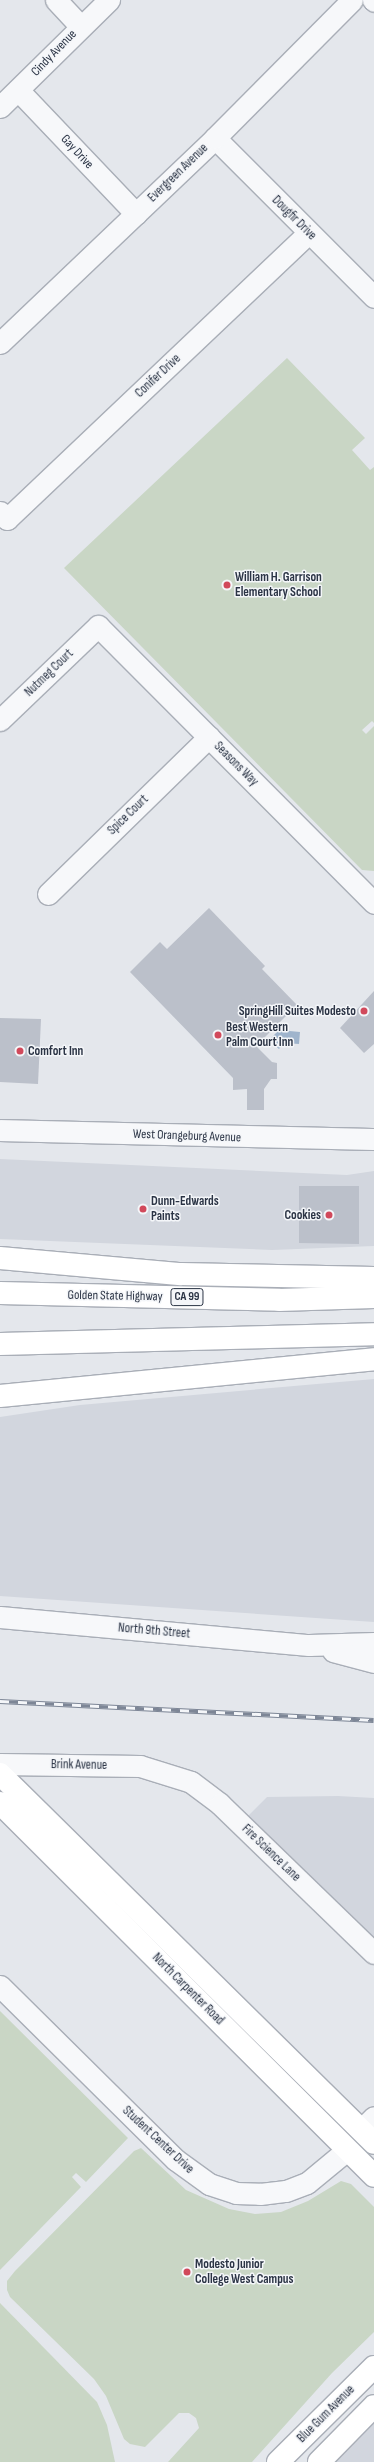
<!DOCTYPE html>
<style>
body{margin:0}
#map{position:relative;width:374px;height:2462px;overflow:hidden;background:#e4e7ec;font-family:"Sofia Sans Condensed",sans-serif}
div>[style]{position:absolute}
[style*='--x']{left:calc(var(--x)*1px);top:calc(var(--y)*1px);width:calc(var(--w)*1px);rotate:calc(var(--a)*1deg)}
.built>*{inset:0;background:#d2d6de}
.green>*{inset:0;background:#c9d6c5}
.water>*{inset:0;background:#9fb4cc}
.building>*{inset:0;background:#bbc0ca}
.roads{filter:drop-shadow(1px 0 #a9aeb7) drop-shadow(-1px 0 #a9aeb7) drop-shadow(0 1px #a9aeb7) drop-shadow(0 -1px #a9aeb7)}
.minor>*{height:21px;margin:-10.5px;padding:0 10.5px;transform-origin:10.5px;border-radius:10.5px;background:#f7f8fa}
.major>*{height:22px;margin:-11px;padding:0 11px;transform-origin:11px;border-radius:11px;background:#fff}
.highway>*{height:22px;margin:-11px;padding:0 11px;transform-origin:11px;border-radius:11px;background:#fff}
.rail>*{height:4.5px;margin-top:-2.25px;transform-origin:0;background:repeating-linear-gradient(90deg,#f4f6f9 0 9px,#7d8696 0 18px);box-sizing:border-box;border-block:1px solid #7d8696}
.dots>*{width:11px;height:11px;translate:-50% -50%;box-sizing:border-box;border:2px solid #f4f6f9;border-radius:50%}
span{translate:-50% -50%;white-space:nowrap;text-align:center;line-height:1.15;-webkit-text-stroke:3px #f4f6f9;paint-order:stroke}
.shield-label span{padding:1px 3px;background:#f4f6f9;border:1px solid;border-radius:3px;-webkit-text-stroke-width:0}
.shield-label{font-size:12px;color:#2b3445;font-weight:700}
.street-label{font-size:13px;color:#2b3445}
.poi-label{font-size:13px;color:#2b3445;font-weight:700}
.left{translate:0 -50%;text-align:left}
.right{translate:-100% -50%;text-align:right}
</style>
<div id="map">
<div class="built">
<div style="clip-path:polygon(0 1159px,347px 1175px,374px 1171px,374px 1246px,272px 1250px,0 1239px)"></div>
<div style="clip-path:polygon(374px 1379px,374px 1622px,0 1596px,0 1417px,80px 1405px)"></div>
<div style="clip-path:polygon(338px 1796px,374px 1798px,374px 1938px,272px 1839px,246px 1818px,267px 1797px)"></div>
<div style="clip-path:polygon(374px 2423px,374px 2462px,334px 2462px)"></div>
</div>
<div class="green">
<div style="clip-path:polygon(287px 358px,365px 438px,352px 450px,370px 470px,374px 467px,374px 723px,372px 721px,362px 730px,366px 734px,374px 726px,374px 871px,362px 870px,64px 568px)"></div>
<div style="clip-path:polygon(0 2011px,128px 2138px,86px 2182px,76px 2173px,72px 2177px,81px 2187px,0 2270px)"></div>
<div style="clip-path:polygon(141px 2148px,186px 2190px,229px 2209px,255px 2214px,281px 2212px,308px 2201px,341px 2181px,351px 2184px,374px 2207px,374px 2332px,332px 2373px,252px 2462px,168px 2462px,199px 2428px,196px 2418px,189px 2413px,179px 2413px,145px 2447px,130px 2444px,124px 2439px,106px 2396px,94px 2379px,10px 2297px,7px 2290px,7px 2281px,15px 2271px,134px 2151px)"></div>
<div style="clip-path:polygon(0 2303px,97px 2402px,107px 2425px,115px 2462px,0 2462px)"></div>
</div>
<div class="water">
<div style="clip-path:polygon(279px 1030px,300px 1032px,299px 1044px,284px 1043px,279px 1049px,269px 1040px)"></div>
</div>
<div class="building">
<div style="clip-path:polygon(209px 908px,265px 966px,262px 969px,297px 1005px,256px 1046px,272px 1062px,277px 1063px,277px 1079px,271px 1079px,264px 1089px,264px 1110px,247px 1110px,247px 1089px,233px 1090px,233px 1078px,130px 972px,160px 942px,167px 949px)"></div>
<div style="clip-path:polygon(374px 991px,374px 1044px,364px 1053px,340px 1028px)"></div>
<div style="clip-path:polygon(0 1018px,41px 1019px,38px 1084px,0 1082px)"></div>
<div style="clip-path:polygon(299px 1186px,359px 1186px,359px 1244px,299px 1243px)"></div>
</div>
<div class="roads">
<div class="minor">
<div style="--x:56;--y:0;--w:35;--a:47"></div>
<div style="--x:373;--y:0;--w:1;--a:45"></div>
<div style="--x:18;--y:90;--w:171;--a:46.4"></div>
<div style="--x:0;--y:107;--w:153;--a:-44.5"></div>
<div style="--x:215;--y:138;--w:225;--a:45"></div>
<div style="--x:0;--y:343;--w:297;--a:-43.6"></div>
<div style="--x:215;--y:138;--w:194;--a:-45.2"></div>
<div style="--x:0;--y:512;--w:10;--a:45"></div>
<div style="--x:7;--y:519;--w:415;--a:-43.5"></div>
<div style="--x:0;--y:720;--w:136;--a:-43.8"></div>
<div style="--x:98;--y:626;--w:391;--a:45.1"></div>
<div style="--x:48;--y:894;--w:225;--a:-44.3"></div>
<div style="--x:0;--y:1130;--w:374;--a:1.4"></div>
<div style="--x:0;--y:1617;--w:310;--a:5.2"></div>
<div style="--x:309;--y:1645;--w:65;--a:-1.8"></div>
<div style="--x:333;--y:1651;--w:42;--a:15"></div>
<div style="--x:0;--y:1764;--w:140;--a:0.8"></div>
<div style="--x:140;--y:1766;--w:53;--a:17.4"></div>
<div style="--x:191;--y:1782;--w:36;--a:37"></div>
<div style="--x:220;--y:1804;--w:214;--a:44.1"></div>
<div style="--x:0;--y:1986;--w:247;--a:44.7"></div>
<div style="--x:176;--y:2160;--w:41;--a:36"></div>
<div style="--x:209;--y:2184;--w:28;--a:18"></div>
<div style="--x:236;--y:2193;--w:24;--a:2"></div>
<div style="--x:260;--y:2194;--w:26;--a:-7"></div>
<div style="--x:286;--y:2191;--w:22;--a:-21"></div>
<div style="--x:307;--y:2183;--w:52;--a:-39.5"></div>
<div style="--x:361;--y:2130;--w:18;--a:-45"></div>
</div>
<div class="major">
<div style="--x:0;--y:1774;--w:525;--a:44.61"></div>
<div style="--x:0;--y:1803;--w:528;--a:44.92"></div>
<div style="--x:278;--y:2462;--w:135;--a:-44.7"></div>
<div style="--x:319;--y:2462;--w:78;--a:-45.5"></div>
</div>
<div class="highway">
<div style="--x:0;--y:1258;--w:182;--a:5.1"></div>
<div style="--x:181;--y:1274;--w:193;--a:1.2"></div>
<div style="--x:0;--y:1293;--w:279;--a:1.4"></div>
<div style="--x:279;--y:1300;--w:95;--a:-1.8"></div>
<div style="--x:0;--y:1344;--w:374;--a:-1.5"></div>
<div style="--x:0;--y:1396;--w:376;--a:-5.6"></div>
</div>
</div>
<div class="rail">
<div style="--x:0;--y:1701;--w:374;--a:2.9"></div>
</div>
<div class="dots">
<div style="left:227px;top:585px;background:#d1495b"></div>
<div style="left:364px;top:1011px;background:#d1495b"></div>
<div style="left:218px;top:1035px;background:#d1495b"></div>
<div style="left:20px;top:1051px;background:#d1495b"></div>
<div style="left:143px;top:1209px;background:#d1495b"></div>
<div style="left:329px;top:1215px;background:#d1495b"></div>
<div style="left:187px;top:2272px;background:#d1495b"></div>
</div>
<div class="shield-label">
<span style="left:187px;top:1297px">CA 99</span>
</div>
<div class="street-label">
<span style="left:54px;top:53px;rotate:-46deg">Cindy Avenue</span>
<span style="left:77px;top:152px;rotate:47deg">Gay Drive</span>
<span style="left:178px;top:173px;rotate:-44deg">Evergreen Avenue</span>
<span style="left:294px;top:218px;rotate:45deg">Dougfir Drive</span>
<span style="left:158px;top:376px;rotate:-43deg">Conifer Drive</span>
<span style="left:49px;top:673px;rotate:-44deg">Nutmeg Court</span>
<span style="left:236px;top:764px;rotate:45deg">Seasons Way</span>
<span style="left:128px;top:815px;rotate:-44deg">Spice Court</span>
<span style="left:187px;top:1136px;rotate:2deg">West Orangeburg Avenue</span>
<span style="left:115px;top:1296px;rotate:1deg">Golden State Highway</span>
<span style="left:154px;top:1631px;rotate:5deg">North 9th Street</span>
<span style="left:79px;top:1765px;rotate:1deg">Brink Avenue</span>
<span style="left:271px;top:1853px;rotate:44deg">Fire Science Lane</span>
<span style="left:188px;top:1989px;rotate:45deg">North Carpenter Road</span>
<span style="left:158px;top:2140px;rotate:43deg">Student Center Drive</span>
<span style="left:326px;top:2414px;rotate:-45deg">Blue Gum Avenue</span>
</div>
<div class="poi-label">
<span class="left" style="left:235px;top:585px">William H. Garrison<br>Elementary School</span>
<span class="right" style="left:356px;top:1011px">SpringHill Suites Modesto</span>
<span class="left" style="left:226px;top:1035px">Best Western<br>Palm Court Inn</span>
<span class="left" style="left:28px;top:1051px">Comfort Inn</span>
<span class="left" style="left:151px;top:1209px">Dunn-Edwards<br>Paints</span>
<span class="right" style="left:321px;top:1215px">Cookies</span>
<span class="left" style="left:195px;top:2272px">Modesto Junior<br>College West Campus</span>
</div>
</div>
